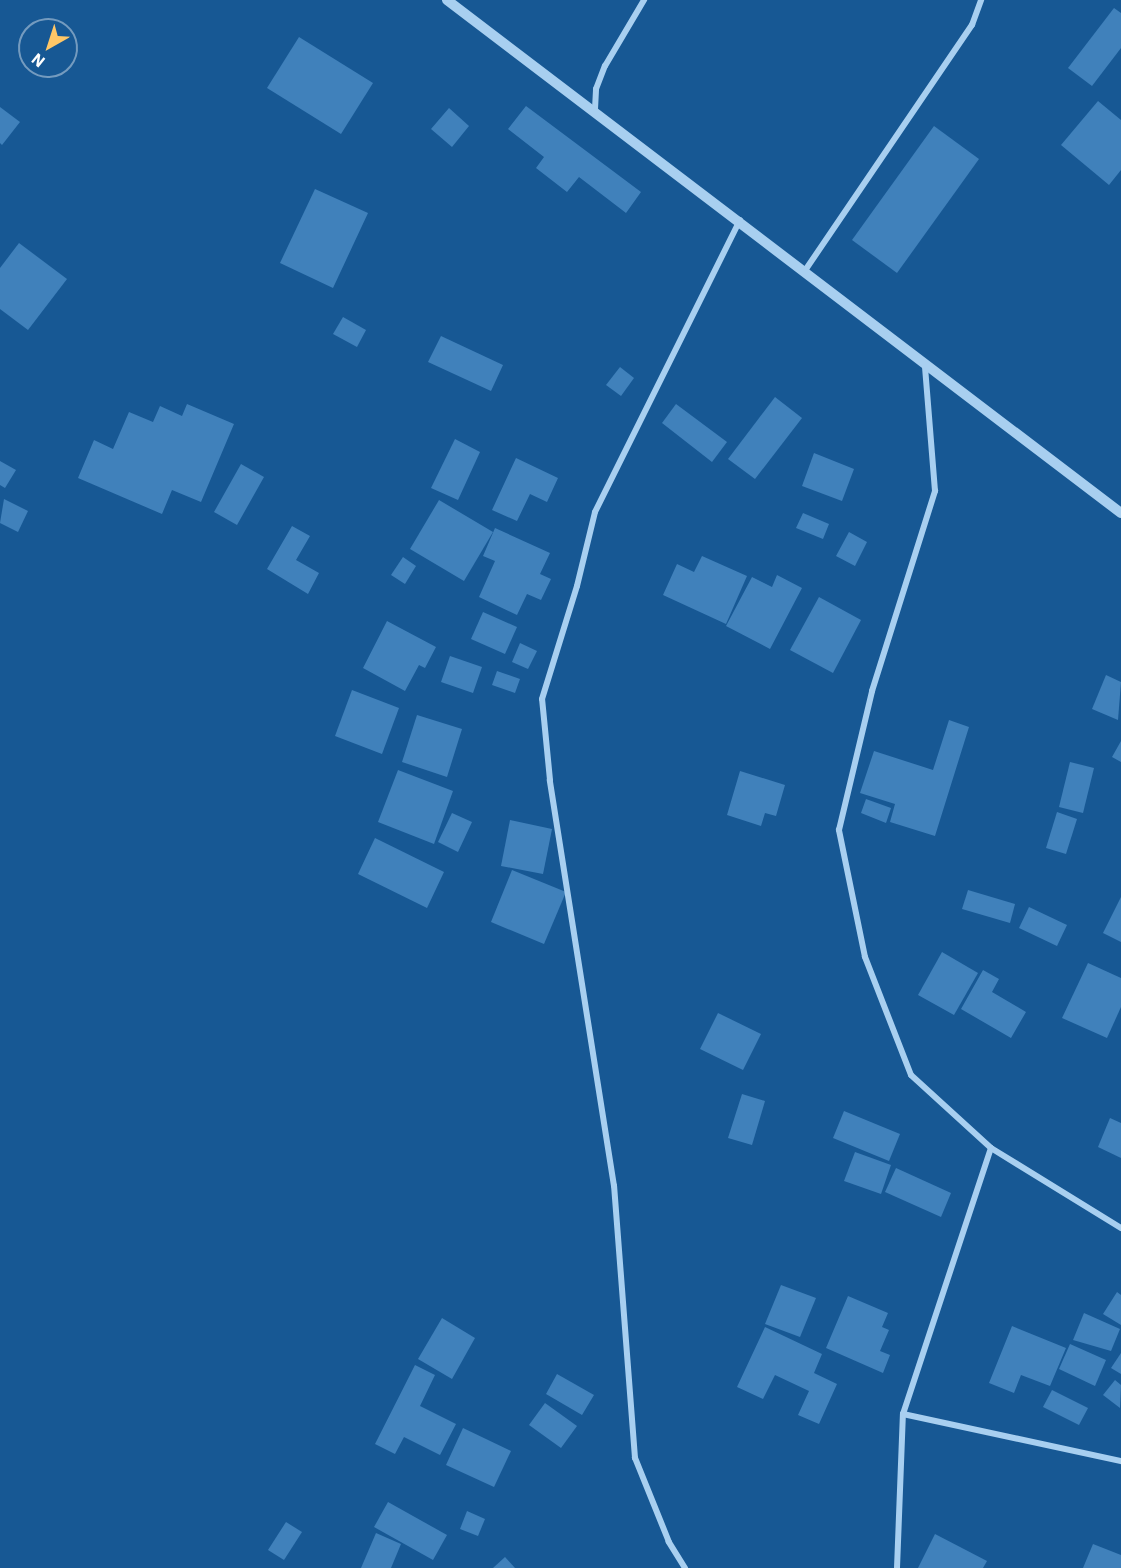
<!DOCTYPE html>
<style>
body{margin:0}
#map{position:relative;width:1121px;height:1568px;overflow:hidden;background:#175894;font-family:"IBM Plex Sans",sans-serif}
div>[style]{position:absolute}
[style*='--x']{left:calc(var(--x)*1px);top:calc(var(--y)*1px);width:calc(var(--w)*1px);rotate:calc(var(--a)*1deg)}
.building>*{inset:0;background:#4081bb}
.minor>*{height:6px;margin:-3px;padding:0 3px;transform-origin:3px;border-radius:3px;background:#a8cff0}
.tertiary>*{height:10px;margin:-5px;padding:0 5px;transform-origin:5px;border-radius:5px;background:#a8cff0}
span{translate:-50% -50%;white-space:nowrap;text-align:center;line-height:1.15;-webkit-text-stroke:5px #175894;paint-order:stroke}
.north{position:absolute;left:18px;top:18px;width:60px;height:60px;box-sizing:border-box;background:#175894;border:2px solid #749bbf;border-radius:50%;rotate:219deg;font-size:16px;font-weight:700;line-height:24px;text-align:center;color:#fff}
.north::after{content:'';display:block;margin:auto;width:21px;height:27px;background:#ffc767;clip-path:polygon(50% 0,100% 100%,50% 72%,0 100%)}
</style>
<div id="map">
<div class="building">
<div style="clip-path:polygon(1114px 8px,1121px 13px,1121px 48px,1092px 86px,1068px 68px)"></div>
<div style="clip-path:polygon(299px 37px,373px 83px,341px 134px,267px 88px)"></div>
<div style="clip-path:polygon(1098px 101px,1121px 120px,1121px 170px,1109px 185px,1061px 145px)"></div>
<div style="clip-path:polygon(526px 106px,641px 192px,626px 213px,579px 177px,567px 192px,536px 168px,544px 157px,508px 129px)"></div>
<div style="clip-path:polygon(0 107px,20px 122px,2px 145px,0 143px)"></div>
<div style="clip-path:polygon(449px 108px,469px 126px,452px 147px,431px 129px)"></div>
<div style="clip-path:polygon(934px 126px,979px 159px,897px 273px,852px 240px)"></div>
<div style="clip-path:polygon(315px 189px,368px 213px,333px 288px,280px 263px)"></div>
<div style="clip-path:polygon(19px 243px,67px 279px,28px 330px,0 309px,0 268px)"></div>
<div style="clip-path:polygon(343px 317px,366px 330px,357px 347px,333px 334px)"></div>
<div style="clip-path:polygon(441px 336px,503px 365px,491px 391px,428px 362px)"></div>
<div style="clip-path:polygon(620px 367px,634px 378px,621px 396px,606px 385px)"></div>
<div style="clip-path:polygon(775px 397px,802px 418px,755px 479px,728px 459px)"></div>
<div style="clip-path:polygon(187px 404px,234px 424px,201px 502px,172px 490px,162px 514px,78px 478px,94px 440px,113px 449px,129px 412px,153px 422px,160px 406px,182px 416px)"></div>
<div style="clip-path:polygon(676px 404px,727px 442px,712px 462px,662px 423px)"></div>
<div style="clip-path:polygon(455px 439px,480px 452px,458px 500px,431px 488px)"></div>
<div style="clip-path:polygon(814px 453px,854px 469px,842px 501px,802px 486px)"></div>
<div style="clip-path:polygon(516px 458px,558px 478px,547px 502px,530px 494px,517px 521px,492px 510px)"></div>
<div style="clip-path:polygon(0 461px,16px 470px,5px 488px,0 485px)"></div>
<div style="clip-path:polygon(241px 464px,264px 477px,237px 525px,214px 512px)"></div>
<div style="clip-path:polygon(4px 499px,28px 511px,18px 532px,0 523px)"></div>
<div style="clip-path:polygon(439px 500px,493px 532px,464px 581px,410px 549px)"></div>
<div style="clip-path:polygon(803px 513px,829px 524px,823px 539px,796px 528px)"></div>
<div style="clip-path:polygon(292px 526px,310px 536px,296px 560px,319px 573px,308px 594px,267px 569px)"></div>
<div style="clip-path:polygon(495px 528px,550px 553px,540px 574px,551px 579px,541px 600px,527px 594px,517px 615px,479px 597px,495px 561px,483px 556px)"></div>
<div style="clip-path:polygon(849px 532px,867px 542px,855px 566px,836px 556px)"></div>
<div style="clip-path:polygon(702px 556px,747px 576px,726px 624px,663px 595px,677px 564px,694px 572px)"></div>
<div style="clip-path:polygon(403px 557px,416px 566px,405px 584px,391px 575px)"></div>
<div style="clip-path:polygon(777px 575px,802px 588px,770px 649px,726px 626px,752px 577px,772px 587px)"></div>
<div style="clip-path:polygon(819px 597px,861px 620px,833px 673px,790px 650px)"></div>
<div style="clip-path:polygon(483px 612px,517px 627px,505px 654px,471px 639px)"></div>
<div style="clip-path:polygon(387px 621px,436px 647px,425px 668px,419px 665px,405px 691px,363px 668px)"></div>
<div style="clip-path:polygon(520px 643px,537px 651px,528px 669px,512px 662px)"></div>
<div style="clip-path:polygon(450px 656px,482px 667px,473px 693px,441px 682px)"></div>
<div style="clip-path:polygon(497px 671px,520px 679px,515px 693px,492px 685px)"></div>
<div style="clip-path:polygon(1106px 675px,1121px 682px,1118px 720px,1092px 709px)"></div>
<div style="clip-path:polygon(352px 690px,399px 708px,382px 754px,335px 736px)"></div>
<div style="clip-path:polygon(417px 715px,462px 729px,447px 777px,402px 762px)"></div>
<div style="clip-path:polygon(949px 720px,969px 727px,935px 836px,890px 822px,895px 804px,860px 793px,874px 751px,933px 770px)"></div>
<div style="clip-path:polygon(1121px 741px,1121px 762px,1112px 757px)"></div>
<div style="clip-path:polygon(1070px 762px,1094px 768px,1083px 813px,1059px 807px)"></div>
<div style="clip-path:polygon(398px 770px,453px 791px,434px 844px,378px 822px)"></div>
<div style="clip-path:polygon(740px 771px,785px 785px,776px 816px,765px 813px,761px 826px,727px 815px)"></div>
<div style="clip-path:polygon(866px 799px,891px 808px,886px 823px,861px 813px)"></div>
<div style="clip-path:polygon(1057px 812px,1077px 819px,1066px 854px,1046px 848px)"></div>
<div style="clip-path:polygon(452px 813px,472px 822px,458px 852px,438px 842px)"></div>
<div style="clip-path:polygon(510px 820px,552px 829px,543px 874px,501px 866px)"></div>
<div style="clip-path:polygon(375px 838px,444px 872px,427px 908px,358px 874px)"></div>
<div style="clip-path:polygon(512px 870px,566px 892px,544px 944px,491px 922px)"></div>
<div style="clip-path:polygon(968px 890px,1015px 904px,1010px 923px,962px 909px)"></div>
<div style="clip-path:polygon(1121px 897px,1121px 942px,1103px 933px)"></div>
<div style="clip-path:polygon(1029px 907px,1067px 925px,1057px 946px,1019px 928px)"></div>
<div style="clip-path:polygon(942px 952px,978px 973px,954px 1015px,918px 995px)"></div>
<div style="clip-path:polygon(1088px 963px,1121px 978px,1121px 1007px,1107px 1038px,1062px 1018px)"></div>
<div style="clip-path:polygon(983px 970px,999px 979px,992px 992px,1026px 1012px,1011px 1038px,961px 1009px)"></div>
<div style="clip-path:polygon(718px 1013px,761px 1034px,743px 1070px,700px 1049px)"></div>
<div style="clip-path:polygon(742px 1094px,765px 1101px,752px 1145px,728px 1138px)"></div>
<div style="clip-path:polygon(844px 1111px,900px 1134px,889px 1161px,833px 1138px)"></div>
<div style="clip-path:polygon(1110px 1118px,1121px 1123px,1121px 1158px,1098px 1147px)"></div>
<div style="clip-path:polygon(855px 1152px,891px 1165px,881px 1194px,844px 1181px)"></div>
<div style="clip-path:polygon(896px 1168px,951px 1193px,941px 1217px,885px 1192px)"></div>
<div style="clip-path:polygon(781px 1285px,816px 1298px,800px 1337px,765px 1324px)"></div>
<div style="clip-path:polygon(1117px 1292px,1121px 1295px,1121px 1325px,1103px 1314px)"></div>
<div style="clip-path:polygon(848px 1296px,888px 1313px,882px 1327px,889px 1330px,880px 1351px,890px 1355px,883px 1373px,826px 1348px)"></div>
<div style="clip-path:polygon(1084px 1313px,1120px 1329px,1111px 1351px,1073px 1340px)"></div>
<div style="clip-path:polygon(442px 1318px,475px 1338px,452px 1379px,418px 1359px)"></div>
<div style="clip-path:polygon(1012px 1326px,1066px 1348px,1050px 1386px,1021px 1375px,1014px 1393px,989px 1383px)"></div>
<div style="clip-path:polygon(765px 1327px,822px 1354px,814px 1373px,837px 1384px,819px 1424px,798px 1415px,809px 1391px,775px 1375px,763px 1399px,737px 1387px)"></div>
<div style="clip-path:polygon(1070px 1344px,1106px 1360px,1095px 1386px,1059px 1369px)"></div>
<div style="clip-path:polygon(1121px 1353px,1121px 1374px,1111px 1368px)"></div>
<div style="clip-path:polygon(415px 1365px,435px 1375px,420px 1406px,456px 1424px,440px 1455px,404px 1437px,395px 1454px,375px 1444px)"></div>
<div style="clip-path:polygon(557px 1374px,594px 1395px,582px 1415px,546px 1394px)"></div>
<div style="clip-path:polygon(1115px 1380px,1121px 1385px,1120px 1408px,1103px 1395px)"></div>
<div style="clip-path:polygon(1052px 1390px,1088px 1408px,1079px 1425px,1043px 1407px)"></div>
<div style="clip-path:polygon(545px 1403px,577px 1426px,561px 1448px,529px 1425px)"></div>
<div style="clip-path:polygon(463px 1428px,511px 1451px,494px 1487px,446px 1465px)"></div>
<div style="clip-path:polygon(388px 1502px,447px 1535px,433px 1560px,374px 1527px)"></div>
<div style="clip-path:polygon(467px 1511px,485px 1519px,478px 1536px,460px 1529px)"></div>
<div style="clip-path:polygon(286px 1522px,302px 1532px,284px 1560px,268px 1550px)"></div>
<div style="clip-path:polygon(376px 1533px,401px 1544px,391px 1568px,361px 1568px)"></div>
<div style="clip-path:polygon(935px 1534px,987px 1561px,983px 1568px,918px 1568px)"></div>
<div style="clip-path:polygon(1093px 1544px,1121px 1555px,1121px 1568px,1083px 1568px)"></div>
<div style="clip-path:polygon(505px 1557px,515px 1568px,493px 1568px)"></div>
</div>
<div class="minor">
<div style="--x:595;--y:109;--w:20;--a:-87"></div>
<div style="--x:596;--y:89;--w:25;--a:-69"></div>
<div style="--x:605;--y:66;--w:77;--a:-59.4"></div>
<div style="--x:804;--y:272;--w:299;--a:-55.8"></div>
<div style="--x:972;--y:25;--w:27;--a:-70"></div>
<div style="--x:991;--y:1148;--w:153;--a:31.6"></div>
<div style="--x:903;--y:1414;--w:223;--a:12.2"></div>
<div style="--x:685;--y:1568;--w:31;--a:-122"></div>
<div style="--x:669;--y:1542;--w:91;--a:-112"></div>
<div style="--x:635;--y:1458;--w:273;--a:-94.4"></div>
<div style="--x:614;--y:1186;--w:411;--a:-99"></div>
<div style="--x:550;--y:780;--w:81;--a:-95.6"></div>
<div style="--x:542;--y:699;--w:118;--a:-72.8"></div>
<div style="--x:577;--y:586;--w:76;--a:-76.3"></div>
<div style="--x:595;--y:512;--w:326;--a:-63.6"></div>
<div style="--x:897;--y:1568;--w:154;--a:-87.8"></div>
<div style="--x:903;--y:1414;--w:280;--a:-71.7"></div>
<div style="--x:991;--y:1148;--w:108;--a:-137.6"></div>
<div style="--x:911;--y:1075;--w:127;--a:-111.3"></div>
<div style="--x:865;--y:957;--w:130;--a:-101.6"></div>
<div style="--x:839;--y:830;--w:143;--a:-76.6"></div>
<div style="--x:872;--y:691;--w:210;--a:-72.5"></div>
<div style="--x:935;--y:491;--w:124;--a:-94.6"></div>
</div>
<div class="tertiary">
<div style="--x:447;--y:0;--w:847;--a:37.28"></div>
</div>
<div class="north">N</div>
</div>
